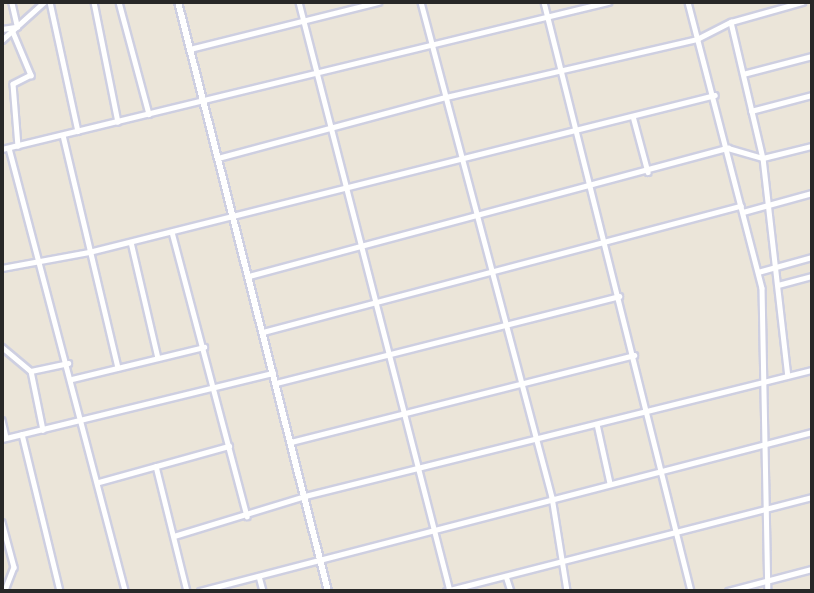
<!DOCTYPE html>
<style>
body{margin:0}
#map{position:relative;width:814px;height:593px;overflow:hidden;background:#ebe5d9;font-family:Rubik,sans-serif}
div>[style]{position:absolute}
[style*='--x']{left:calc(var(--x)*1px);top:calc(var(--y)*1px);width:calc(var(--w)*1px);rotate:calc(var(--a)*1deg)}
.roads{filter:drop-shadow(2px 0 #cecfe1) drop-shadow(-2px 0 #cecfe1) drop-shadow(0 2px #cecfe1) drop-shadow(0 -2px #cecfe1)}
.street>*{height:4.5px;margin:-2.25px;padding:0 2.25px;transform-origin:2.25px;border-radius:2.25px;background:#fff}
.secondary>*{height:6px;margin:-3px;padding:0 3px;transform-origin:3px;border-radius:3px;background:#fff}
span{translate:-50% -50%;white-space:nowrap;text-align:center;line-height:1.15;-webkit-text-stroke:7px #fff;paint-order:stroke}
.frame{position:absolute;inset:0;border:4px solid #282828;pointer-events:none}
</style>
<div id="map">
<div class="roads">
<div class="street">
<div style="--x:50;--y:2;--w:132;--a:77.8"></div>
<div style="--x:94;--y:2;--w:122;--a:78.7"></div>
<div style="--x:119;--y:2;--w:116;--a:75"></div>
<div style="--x:299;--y:2;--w:608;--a:75.62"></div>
<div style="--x:421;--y:2;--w:512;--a:75.18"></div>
<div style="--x:552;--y:497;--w:95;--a:80.9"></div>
<div style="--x:544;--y:2;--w:607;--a:75.99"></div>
<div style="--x:688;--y:2;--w:295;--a:75.5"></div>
<div style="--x:762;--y:288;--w:303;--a:88.9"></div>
<div style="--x:731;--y:22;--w:140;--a:76.8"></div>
<div style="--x:763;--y:158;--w:219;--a:83.5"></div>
<div style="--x:2;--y:29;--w:15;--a:-8"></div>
<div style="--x:17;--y:27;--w:26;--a:-103"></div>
<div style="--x:13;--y:32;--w:47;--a:67.3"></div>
<div style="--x:31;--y:75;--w:20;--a:153"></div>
<div style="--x:13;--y:84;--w:62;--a:85.4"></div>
<div style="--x:2;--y:40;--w:57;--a:-42.1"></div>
<div style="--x:190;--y:49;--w:194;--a:-14"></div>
<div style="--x:743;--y:74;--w:71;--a:-14.6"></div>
<div style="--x:751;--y:111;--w:63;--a:-14.7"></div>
<div style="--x:633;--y:116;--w:58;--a:75"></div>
<div style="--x:63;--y:135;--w:239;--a:76.7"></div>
<div style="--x:9;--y:148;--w:458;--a:75.3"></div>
<div style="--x:2;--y:149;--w:624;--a:-13.64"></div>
<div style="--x:218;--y:158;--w:236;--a:-15"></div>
<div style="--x:446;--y:97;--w:258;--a:-13"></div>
<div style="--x:697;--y:39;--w:38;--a:-27"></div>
<div style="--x:731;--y:22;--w:74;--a:-15.7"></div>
<div style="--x:743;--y:212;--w:72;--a:-15.4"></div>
<div style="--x:172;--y:232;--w:294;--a:75.2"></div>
<div style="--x:131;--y:242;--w:119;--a:76.9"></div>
<div style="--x:2;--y:268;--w:88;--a:-10.4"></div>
<div style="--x:89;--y:252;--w:645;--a:-14.08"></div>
<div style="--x:758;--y:272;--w:56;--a:-15.5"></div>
<div style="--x:249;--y:276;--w:496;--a:-15"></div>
<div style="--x:728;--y:148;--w:36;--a:16"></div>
<div style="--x:763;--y:158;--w:50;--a:-13.8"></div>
<div style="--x:778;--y:285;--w:35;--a:-15"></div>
<div style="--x:263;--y:332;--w:494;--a:-14.8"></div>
<div style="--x:2;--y:347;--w:38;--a:40"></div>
<div style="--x:31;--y:371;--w:60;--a:78.5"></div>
<div style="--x:31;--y:371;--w:38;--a:-12"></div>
<div style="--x:72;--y:379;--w:136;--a:-13.6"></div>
<div style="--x:276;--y:383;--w:354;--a:-14.2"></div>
<div style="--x:2;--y:420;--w:18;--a:77"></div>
<div style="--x:597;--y:424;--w:60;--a:77.6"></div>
<div style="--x:22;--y:434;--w:162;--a:76.4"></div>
<div style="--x:2;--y:439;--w:279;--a:-13.7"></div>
<div style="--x:291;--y:442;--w:354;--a:-14.2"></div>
<div style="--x:156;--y:466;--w:129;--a:76.1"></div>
<div style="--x:99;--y:482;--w:135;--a:-15.5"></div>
<div style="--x:2;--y:522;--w:47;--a:75.1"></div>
<div style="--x:14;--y:567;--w:26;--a:111"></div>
<div style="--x:174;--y:536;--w:137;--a:-17"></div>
<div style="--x:305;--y:496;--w:522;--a:-13.96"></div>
<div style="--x:259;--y:576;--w:16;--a:75"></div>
<div style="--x:506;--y:576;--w:16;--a:72"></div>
<div style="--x:200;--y:591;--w:632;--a:-14.56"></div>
<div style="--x:446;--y:591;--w:378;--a:-14.4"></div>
<div style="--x:728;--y:591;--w:87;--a:-14.7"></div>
</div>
<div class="secondary">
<div style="--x:178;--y:2;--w:608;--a:75.71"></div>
</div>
</div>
<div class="frame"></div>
</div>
